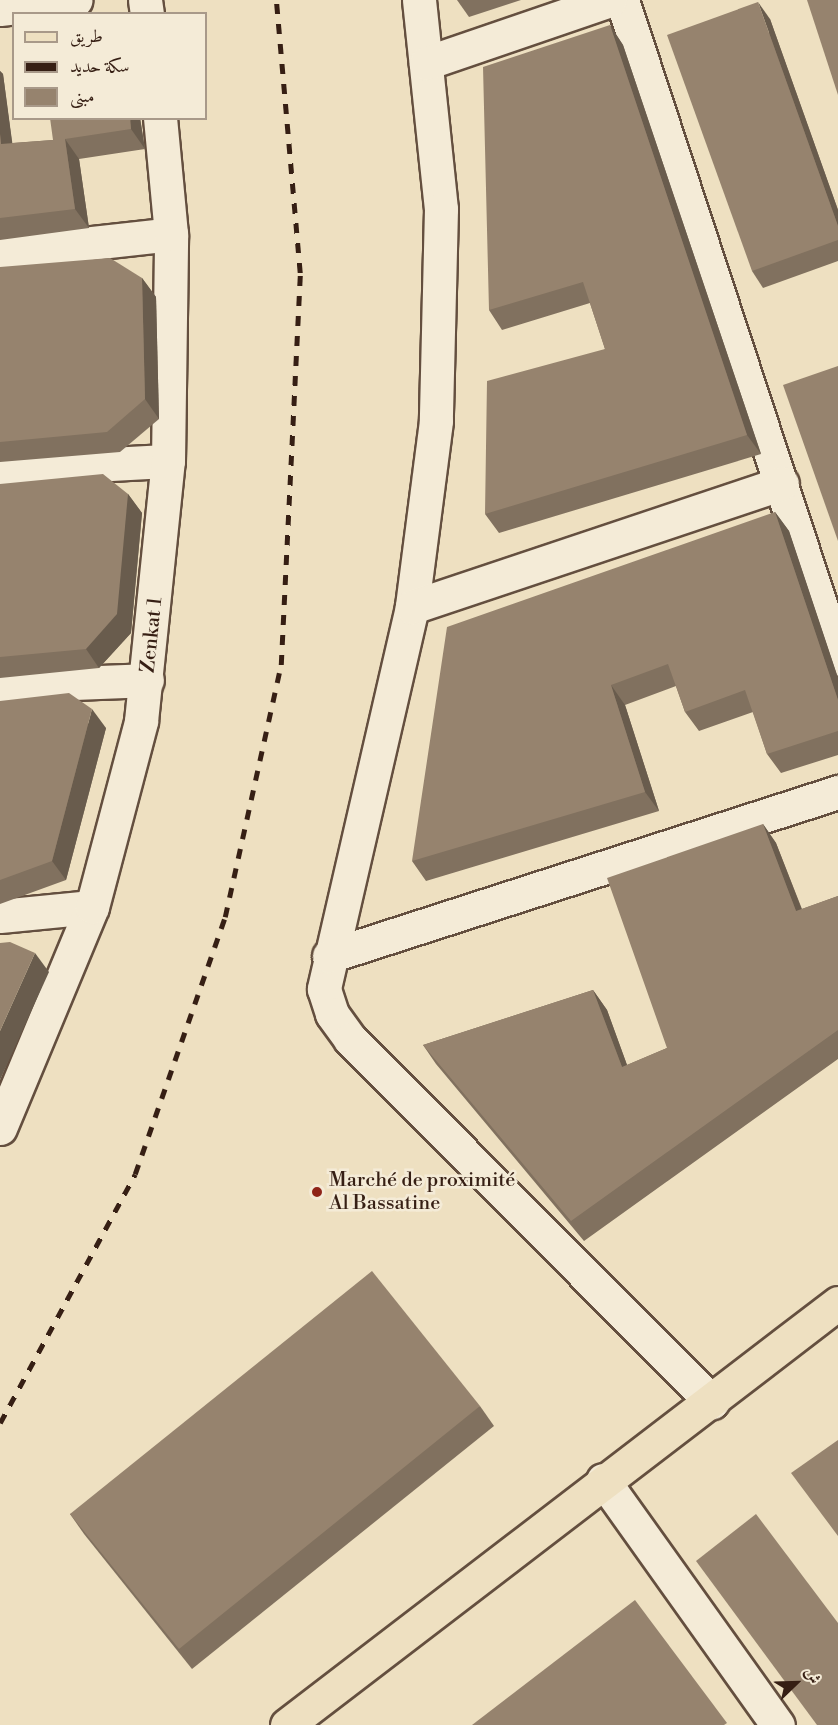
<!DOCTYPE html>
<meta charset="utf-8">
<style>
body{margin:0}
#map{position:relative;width:838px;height:1725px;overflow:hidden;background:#eee0c1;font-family:"Libre Bodoni",Amiri,serif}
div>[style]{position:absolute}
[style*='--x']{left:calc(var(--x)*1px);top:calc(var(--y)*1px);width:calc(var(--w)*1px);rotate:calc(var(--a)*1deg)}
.roads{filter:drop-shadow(2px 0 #644f3f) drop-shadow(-2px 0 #644f3f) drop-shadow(0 2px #644f3f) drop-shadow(0 -2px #644f3f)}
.minor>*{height:33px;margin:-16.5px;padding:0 16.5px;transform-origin:16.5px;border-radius:16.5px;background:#f4ebd7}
.major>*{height:33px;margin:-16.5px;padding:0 16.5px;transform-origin:16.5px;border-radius:16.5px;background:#eee0c1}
.rail>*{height:4.5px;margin-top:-2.25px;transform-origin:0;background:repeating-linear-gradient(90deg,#361f14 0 10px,transparent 0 20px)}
.wall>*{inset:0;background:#81715f}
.shaded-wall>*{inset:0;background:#695c4d}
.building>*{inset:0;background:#96836e}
.dots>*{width:16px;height:16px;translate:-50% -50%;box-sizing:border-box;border:3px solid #f4ebd7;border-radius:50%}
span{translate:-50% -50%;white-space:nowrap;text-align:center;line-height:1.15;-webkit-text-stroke:5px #f4ebd7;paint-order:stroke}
.street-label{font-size:20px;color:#361f14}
.poi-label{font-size:20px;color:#361f14}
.left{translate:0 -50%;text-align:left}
.legend{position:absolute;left:12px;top:12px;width:195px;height:108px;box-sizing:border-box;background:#f4ebd7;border:2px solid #a89989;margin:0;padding:8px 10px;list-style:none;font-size:18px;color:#361f14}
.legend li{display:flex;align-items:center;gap:12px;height:30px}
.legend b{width:30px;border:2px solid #a89989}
.north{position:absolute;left:766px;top:1653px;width:60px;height:60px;-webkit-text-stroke:4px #f4ebd7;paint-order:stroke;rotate:67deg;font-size:16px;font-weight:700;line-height:24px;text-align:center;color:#361f14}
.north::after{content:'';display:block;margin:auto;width:21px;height:27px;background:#361f14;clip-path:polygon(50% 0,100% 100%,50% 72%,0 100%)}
</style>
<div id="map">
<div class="roads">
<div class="minor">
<div style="--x:145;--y:0;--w:14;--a:82"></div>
<div style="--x:419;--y:0;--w:210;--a:84"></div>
<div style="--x:441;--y:209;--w:212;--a:91.4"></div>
<div style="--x:436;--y:421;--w:188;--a:97.4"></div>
<div style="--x:412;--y:607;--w:392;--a:103"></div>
<div style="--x:324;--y:989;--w:26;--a:72"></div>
<div style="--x:332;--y:1014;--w:31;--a:54"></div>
<div style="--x:350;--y:1039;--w:513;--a:45.08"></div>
<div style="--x:622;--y:0;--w:693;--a:71.85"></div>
<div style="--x:0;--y:9;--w:76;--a:-6.8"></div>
<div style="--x:426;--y:63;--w:194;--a:-18.9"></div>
<div style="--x:0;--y:253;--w:172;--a:-6.3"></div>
<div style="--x:0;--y:470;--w:168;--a:-3.1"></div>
<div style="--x:412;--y:607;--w:390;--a:-18.5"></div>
<div style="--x:0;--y:686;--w:147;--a:-2.3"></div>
<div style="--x:0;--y:916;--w:92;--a:-5.6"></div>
<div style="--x:329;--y:956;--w:535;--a:-17.86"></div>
<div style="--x:0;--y:1128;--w:239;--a:-67.4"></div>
<div style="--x:92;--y:907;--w:192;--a:-75.2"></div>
<div style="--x:141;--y:721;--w:261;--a:-84.1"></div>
<div style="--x:168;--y:461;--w:227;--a:-89.2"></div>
<div style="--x:171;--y:234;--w:117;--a:-95.4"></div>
<div style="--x:603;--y:1480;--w:301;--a:54.5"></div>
</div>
<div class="major">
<div style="--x:287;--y:1725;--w:694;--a:-37.45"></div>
</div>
</div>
<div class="rail">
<div style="--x:0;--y:1423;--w:283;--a:-61.5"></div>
<div style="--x:135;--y:1174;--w:272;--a:-70.7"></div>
<div style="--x:225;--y:917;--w:258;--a:-77.5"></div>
<div style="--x:281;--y:665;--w:392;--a:-87.2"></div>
<div style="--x:300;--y:273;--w:274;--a:-95"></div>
</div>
<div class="wall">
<div style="clip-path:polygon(457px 0,521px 0,469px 17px)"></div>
<div style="clip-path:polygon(770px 19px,838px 210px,838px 261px,763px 288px,752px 271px)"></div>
<div style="clip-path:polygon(610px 25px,623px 45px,761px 454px,499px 533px,485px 514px,605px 349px,590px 303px,502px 330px,489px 310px)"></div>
<div style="clip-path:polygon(0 71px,3px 74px,12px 143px,53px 140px,140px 118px,145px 149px,79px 159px,89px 228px,0 240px)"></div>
<div style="clip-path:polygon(0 267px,142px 278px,156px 297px,159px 419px,120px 452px,0 462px)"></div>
<div style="clip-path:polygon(0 484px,128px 494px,142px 513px,131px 633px,99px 668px,0 678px)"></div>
<div style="clip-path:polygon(775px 512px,789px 531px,838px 678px,838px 755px,781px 773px,767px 754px,753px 712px,699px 731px,685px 712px,676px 686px,625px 705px,659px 811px,426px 881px,412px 861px)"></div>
<div style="clip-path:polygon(0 701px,106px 728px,66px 880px,0 904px)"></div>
<div style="clip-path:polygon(763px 824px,776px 843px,802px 909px,838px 896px,838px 1059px,584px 1241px,436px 1064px,423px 1045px,593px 990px,607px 1010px,627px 1065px,667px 1048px)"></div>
<div style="clip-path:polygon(480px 1406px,494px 1426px,192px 1669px,84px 1534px,70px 1514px)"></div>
</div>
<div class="shaded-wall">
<div style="clip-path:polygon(758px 2px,770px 19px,838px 210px,838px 226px)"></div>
<div style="clip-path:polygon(610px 25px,623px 45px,761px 454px,747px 435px)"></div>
<div style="clip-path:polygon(0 71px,3px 74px,15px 163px,1px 144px,0 134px)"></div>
<div style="clip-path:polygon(130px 118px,140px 118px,145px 149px,131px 129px)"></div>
<div style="clip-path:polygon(65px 139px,79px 159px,89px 228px,75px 209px)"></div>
<div style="clip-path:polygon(142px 278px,156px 297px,159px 419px,145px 399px)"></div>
<div style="clip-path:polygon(128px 494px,142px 513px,131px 633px,99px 668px,86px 649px)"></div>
<div style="clip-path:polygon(775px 512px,789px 531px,838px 678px,838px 700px)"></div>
<div style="clip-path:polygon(611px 685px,625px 705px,659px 811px,645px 792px)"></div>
<div style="clip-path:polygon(92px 709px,106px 728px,66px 880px,52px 861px)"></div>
<div style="clip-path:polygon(763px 824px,776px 843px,810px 931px,796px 911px)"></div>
<div style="clip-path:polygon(35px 953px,49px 972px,0 1080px,0 1031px)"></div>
<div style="clip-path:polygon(593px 990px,607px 1010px,635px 1087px,622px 1067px)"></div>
</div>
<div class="building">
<div style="clip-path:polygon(807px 0,838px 0,838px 95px)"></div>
<div style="clip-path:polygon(758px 2px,838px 226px,838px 240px,752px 271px,667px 35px)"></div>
<div style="clip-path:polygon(610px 25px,747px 435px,485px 514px,487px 381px,605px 349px,583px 282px,489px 310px,483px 67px)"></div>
<div style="clip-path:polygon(50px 118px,130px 118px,131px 129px,65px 139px,75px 209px,0 218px,0 134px,1px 144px,53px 140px)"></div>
<div style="clip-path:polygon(110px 258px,142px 278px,145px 399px,107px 432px,0 442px,0 267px)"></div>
<div style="clip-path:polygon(838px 366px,838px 541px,783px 385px)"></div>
<div style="clip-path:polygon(103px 474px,128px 494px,117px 614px,86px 649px,0 657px,0 484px)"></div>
<div style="clip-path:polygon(775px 512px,838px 700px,838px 731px,767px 754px,745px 690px,685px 712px,668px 664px,611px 685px,645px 792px,412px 861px,447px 627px)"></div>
<div style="clip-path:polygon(69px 693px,92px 709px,52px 861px,0 880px,0 701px)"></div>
<div style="clip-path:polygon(763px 824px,796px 911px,838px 896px,838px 1030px,571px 1221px,423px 1045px,593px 990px,622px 1067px,667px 1048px,607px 878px)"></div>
<div style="clip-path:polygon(10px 942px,35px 953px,0 1031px,0 943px)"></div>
<div style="clip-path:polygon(372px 1271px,480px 1406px,179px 1649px,70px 1514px)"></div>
<div style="clip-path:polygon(838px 1440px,838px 1536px,791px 1473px)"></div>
<div style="clip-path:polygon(756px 1514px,838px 1623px,838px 1725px,817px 1725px,696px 1561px)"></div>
<div style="clip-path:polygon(635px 1600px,727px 1723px,724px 1725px,472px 1725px)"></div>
</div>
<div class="dots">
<div style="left:317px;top:1192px;background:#8f2418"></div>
</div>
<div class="street-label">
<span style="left:152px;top:635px;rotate:-84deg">Zenkat 1</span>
</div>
<div class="poi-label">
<span class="left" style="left:329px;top:1192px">Marché de proximité<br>Al Bassatine</span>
</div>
<ul class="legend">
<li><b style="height:8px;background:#eee0c1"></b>طريق</li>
<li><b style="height:8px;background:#361f14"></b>سكة حديد</li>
<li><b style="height:16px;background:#96836e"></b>مبنى</li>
</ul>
<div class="north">ش</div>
</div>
